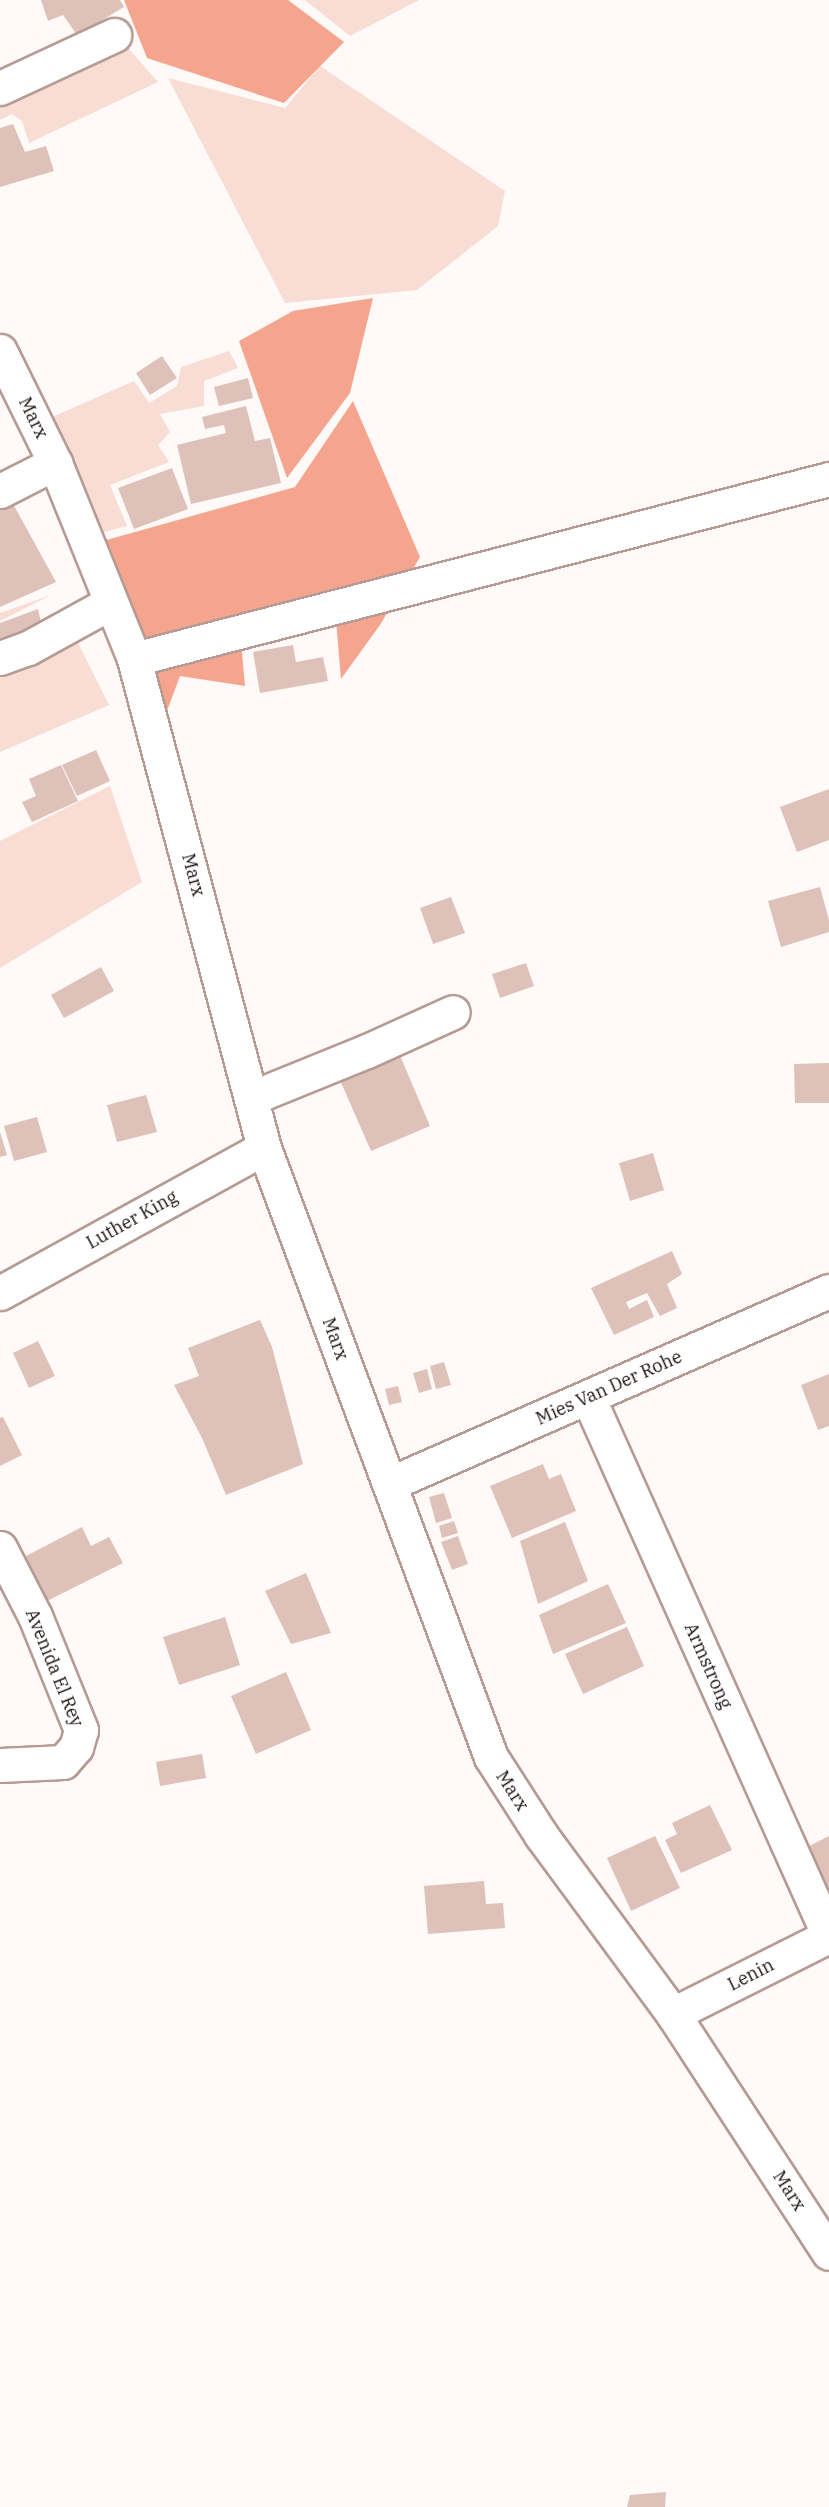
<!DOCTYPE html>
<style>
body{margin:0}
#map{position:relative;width:829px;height:2507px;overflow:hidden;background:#fff9f7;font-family:"IBM Plex Serif",serif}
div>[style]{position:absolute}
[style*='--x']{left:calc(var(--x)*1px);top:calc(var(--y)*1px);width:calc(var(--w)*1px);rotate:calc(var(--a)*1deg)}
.green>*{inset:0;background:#f8ddd5}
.forest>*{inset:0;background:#f5a58d}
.building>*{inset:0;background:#dec2b9}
.roads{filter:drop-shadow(2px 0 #b59b93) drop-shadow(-2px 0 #b59b93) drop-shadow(0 2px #b59b93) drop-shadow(0 -2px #b59b93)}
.minor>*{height:33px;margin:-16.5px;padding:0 16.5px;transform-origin:16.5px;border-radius:16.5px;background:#fff}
span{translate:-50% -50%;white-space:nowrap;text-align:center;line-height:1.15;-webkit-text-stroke:4.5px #fff;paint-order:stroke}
.street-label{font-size:18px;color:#190f0d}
</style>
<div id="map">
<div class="green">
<div style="clip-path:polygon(305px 0,419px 0,350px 36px)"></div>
<div style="clip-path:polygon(128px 48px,158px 82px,29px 143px,22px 121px,12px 114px,0 120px,0 95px)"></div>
<div style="clip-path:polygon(320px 66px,505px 191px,498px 226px,417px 290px,285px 303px,168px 78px,285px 108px)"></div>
<div style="clip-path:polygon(229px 351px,238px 368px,204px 381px,204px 406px,160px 414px,170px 432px,158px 445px,169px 462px,110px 485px,127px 526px,78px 539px,34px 425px,134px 381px,149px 403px,177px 386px,181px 367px)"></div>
<div style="clip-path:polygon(51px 595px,0 621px,0 613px)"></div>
<div style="clip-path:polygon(71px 629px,109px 705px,0 752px,0 671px)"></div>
<div style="clip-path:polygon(110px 786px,142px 882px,0 968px,0 841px)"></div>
</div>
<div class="forest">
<div style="clip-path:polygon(124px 0,288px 0,344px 42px,284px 103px,147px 58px)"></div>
<div style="clip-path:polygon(373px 298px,350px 393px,287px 478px,239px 341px,293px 311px)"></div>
<div style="clip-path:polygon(353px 401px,420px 557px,380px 625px,341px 679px,335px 608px,240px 630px,245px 686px,180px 676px,158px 735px,96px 543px,295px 487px)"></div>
</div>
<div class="building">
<div style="clip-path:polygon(41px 0,120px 0,124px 7px,77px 35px,63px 15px,48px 21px)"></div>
<div style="clip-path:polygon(13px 124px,25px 152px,46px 146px,54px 171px,0 187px,0 128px)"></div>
<div style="clip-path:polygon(162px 356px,177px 378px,150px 395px,136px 373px)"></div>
<div style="clip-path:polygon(248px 378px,253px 398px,219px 406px,214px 387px)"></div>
<div style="clip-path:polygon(246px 406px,255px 441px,270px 438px,281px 483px,191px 504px,177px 445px,226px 433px,224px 425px,205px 429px,202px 417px)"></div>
<div style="clip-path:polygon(172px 468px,188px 509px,134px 529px,118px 488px)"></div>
<div style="clip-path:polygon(12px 502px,56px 582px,0 607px,0 507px)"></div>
<div style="clip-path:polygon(38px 609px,43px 631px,0 655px,0 623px)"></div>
<div style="clip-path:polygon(293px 645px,296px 662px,323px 657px,328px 681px,260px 693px,253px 652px)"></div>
<div style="clip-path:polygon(96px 750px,110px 781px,77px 796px,62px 765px)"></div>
<div style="clip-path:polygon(61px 765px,78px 801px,32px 822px,22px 802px,36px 796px,29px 779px)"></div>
<div style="clip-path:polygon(829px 789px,829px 840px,797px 852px,780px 807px)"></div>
<div style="clip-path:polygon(820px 887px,829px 920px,829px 932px,781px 947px,768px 901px)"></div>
<div style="clip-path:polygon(451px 897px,465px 933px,433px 944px,420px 908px)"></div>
<div style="clip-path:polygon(526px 963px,534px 986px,500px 998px,492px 974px)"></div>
<div style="clip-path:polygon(101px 967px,114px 991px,64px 1018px,51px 995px)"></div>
<div style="clip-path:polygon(396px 1046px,430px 1126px,371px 1151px,336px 1071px)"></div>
<div style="clip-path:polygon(829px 1063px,829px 1103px,795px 1103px,794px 1064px)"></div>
<div style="clip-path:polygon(146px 1095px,157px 1132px,117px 1142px,107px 1105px)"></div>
<div style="clip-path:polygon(37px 1117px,47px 1152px,14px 1161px,4px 1126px)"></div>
<div style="clip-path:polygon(0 1132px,7px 1155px,0 1157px)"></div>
<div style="clip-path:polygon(653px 1153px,664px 1190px,630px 1201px,619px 1163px)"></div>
<div style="clip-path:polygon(672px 1251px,682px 1274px,667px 1284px,677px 1308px,660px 1316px,647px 1293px,626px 1302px,629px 1309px,647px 1300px,654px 1317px,614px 1335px,591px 1288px)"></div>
<div style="clip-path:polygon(260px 1320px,272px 1347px,303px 1464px,226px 1495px,202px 1438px,174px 1385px,199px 1376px,188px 1348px)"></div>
<div style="clip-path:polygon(38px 1341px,55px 1376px,29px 1388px,13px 1353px)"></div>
<div style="clip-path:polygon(444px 1362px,451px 1385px,436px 1389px,430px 1366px)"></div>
<div style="clip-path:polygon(427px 1369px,432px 1389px,419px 1393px,413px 1373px)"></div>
<div style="clip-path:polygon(829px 1374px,829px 1426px,818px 1430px,801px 1385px)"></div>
<div style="clip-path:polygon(398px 1386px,402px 1402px,389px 1405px,385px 1389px)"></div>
<div style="clip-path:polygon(3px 1417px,22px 1455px,0 1466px,0 1418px)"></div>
<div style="clip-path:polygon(543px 1464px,549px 1479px,561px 1474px,576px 1511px,512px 1538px,490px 1486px)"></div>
<div style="clip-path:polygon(444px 1493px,452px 1518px,436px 1523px,429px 1497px)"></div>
<div style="clip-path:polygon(454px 1521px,458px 1533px,442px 1538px,439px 1526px)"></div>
<div style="clip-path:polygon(565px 1522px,588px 1581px,538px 1604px,520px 1541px)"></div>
<div style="clip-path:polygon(82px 1527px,91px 1546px,109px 1537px,123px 1563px,47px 1601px,24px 1557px)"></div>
<div style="clip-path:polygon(458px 1536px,468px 1564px,452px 1570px,441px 1542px)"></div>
<div style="clip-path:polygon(306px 1573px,331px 1633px,291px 1644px,265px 1591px)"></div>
<div style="clip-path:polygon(608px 1584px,626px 1623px,553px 1654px,539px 1615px)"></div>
<div style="clip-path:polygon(225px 1617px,240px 1665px,179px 1685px,163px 1637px)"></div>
<div style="clip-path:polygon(627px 1627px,644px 1666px,583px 1694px,565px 1654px)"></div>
<div style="clip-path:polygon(286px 1672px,311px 1730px,256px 1754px,231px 1696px)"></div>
<div style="clip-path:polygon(202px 1754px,206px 1778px,160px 1786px,156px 1762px)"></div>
<div style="clip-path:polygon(710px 1805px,732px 1850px,681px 1873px,665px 1840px,677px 1834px,672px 1823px)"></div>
<div style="clip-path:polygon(655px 1836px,680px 1888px,631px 1911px,607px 1858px)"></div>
<div style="clip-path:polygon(829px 1836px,829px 1898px,812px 1869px,807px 1847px)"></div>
<div style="clip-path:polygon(484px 1881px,486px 1904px,503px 1903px,505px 1928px,428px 1934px,424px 1886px)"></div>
<div style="clip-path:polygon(666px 2492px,665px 2507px,627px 2507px,630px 2495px)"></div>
</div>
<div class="roads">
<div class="minor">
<div style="--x:0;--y:88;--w:126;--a:-24.9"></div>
<div style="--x:0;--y:351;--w:125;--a:63.8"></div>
<div style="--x:55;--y:463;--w:211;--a:68"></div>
<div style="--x:134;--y:659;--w:506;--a:75.11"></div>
<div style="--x:264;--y:1148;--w:650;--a:69.56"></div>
<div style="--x:491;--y:1757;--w:93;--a:57.3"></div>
<div style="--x:541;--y:1835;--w:222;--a:53.6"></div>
<div style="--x:673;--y:2014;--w:285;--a:56.9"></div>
<div style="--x:0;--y:491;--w:62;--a:-27"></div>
<div style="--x:0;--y:658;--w:30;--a:-20"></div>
<div style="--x:28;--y:648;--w:94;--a:-28.8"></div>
<div style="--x:134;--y:659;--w:718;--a:-14.52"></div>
<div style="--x:251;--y:1098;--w:125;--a:-22.1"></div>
<div style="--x:367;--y:1051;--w:94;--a:-24.4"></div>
<div style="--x:0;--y:1293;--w:301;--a:-28.8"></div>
<div style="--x:588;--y:1397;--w:590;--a:65.91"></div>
<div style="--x:389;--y:1484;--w:480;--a:-23.7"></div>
<div style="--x:0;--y:1548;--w:76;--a:62.8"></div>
<div style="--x:35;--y:1616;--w:123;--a:68"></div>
<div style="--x:81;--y:1730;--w:18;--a:106"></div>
<div style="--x:76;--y:1747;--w:20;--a:131"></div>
<div style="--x:63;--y:1762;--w:63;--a:177.3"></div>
<div style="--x:673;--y:2014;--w:174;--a:-26.6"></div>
</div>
</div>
<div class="street-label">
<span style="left:33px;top:418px;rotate:64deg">Marx</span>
<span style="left:193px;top:875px;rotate:75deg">Marx</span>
<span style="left:132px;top:1220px;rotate:-29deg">Luther King</span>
<span style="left:335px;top:1339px;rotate:70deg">Marx</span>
<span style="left:609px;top:1388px;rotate:-24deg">Mies Van Der Rohe</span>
<span style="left:708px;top:1666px;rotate:66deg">Armstrong</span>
<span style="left:54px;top:1668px;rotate:68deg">Avenida El Rey</span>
<span style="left:512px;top:1791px;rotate:57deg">Marx</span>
<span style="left:751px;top:1975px;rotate:-27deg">Lenin</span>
<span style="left:789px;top:2191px;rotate:57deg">Marx</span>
</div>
</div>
